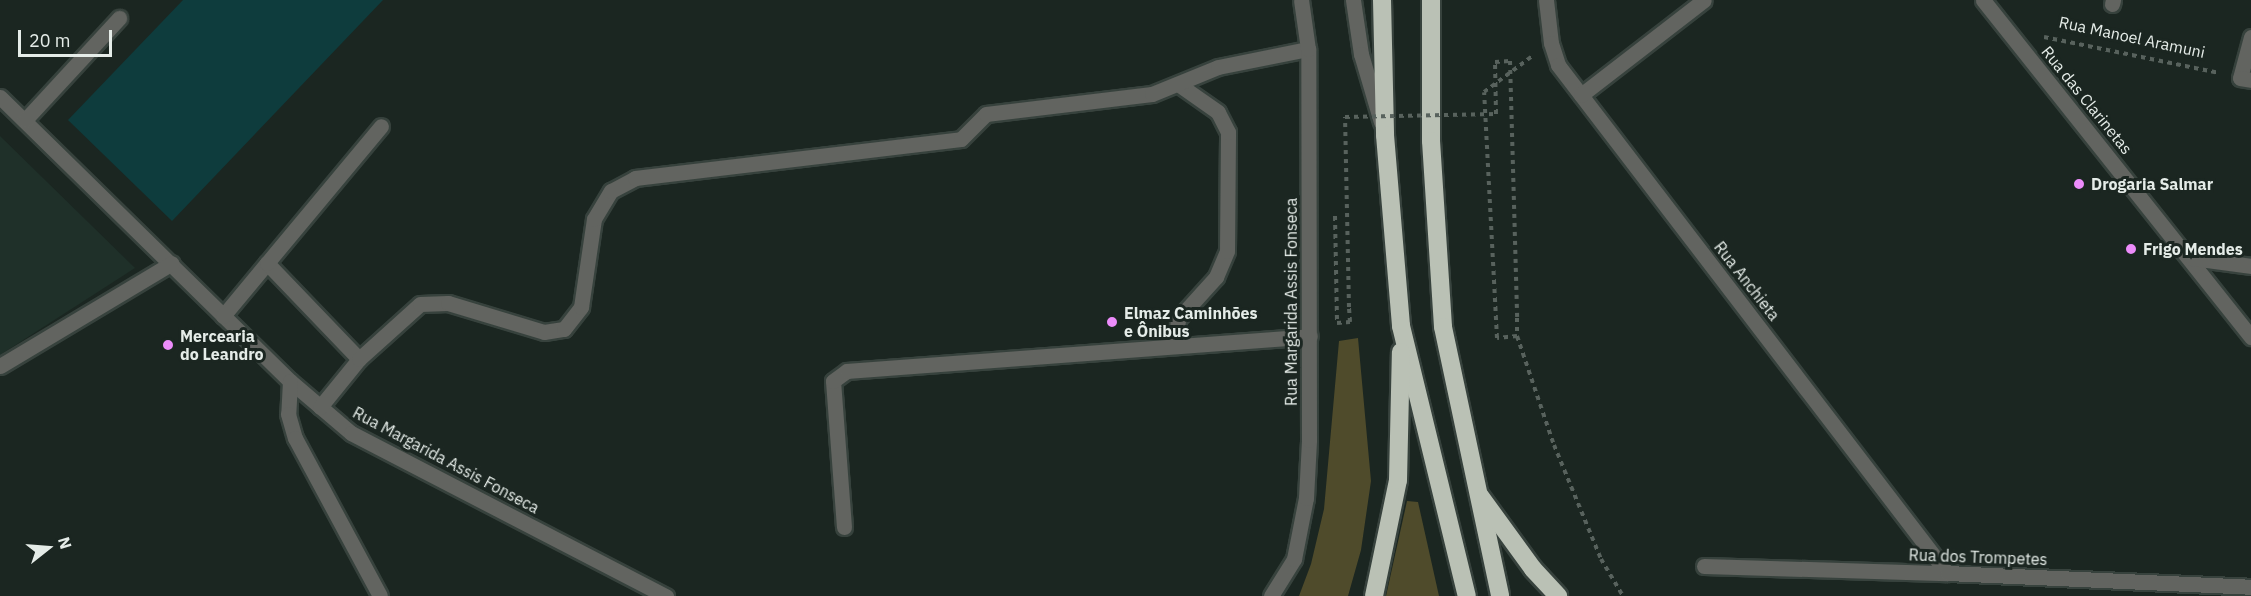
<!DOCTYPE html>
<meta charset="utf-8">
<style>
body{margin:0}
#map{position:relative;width:2251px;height:596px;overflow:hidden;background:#1b2621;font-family:"IBM Plex Sans",sans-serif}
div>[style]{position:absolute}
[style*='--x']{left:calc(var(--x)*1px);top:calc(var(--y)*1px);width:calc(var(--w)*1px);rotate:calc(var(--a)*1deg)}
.built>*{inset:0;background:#1f3029}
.green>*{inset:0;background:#4f4b2b}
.building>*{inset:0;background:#0e3c3d}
.path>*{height:4px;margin-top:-2px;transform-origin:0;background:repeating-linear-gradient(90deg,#58625d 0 4.5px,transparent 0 9px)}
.roads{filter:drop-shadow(2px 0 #37423d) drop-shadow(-2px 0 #37423d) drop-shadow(0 2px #37423d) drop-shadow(0 -2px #37423d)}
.minor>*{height:15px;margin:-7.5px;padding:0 7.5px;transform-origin:7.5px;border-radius:7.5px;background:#626460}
.highway>*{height:18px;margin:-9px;padding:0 9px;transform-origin:9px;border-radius:9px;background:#bac1b5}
.path-bridge>*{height:4px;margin-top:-2px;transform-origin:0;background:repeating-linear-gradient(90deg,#58625d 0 4.5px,transparent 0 9px)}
.dots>*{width:16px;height:16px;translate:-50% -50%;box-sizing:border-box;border:3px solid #1b2621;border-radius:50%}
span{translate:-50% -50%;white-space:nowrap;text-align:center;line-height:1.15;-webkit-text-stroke:6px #1b2621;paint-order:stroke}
.street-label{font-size:16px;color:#e5ece8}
.poi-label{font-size:16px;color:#e5ece8;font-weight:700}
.left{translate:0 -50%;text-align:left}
.north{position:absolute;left:18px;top:518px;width:60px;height:60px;-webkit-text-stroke:4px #1b2621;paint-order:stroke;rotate:73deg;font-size:16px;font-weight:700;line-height:24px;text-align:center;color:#e5ece8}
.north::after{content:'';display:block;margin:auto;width:21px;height:27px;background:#e5ece8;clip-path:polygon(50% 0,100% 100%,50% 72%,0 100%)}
.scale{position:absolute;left:18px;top:30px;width:94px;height:27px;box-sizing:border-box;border:3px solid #e5ece8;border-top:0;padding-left:8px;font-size:18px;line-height:21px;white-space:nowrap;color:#e5ece8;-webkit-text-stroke:4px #1b2621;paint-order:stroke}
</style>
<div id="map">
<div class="built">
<div style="clip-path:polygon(0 136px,135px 268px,0 355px)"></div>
</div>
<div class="green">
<div style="clip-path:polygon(1358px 338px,1371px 481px,1361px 550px,1348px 596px,1299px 596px,1311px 564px,1324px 509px,1339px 341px)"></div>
<div style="clip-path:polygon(1407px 501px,1418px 502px,1439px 596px,1386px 596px)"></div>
</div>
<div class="building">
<div style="clip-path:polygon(183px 0,383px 0,172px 221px,68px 120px)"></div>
</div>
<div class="path">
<div style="--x:2044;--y:37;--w:179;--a:11.6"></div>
<div style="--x:1335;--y:216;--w:107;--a:88.9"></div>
<div style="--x:1337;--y:323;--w:13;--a:-4"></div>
<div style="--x:1350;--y:322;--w:15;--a:-94"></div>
<div style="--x:1517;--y:318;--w:18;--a:90"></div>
<div style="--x:1517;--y:336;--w:115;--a:71.3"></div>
<div style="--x:1554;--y:445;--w:123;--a:67.6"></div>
<div style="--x:1601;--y:559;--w:43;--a:59.3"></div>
<div style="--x:1517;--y:336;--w:20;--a:174"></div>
<div style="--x:1497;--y:338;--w:246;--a:-93"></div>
<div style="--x:1484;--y:92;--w:59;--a:-36.7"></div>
</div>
<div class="roads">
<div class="minor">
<div style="--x:1353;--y:0;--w:55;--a:81.6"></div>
<div style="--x:1361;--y:54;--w:71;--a:73.6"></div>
<div style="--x:1546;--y:0;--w:43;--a:83.4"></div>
<div style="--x:1551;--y:43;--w:23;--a:72"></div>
<div style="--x:1558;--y:65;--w:640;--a:52.56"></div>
<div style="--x:1983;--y:0;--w:431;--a:51.5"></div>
<div style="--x:2112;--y:4;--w:4;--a:-76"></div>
<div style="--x:2251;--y:37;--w:42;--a:105"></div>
<div style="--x:2240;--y:78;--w:11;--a:10"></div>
<div style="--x:1581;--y:95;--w:155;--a:-37.7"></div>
<div style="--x:0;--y:97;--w:406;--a:44.4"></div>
<div style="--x:290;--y:381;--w:80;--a:40.4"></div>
<div style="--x:351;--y:433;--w:355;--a:27.4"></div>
<div style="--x:25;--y:120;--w:139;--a:-47.3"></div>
<div style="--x:2192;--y:258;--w:60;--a:7.7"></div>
<div style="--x:223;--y:316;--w:69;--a:-50.3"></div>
<div style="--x:1176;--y:346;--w:27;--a:-86"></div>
<div style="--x:1178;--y:319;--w:57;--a:-47.9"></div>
<div style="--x:1216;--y:277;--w:28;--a:-67"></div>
<div style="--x:1227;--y:251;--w:119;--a:-89.5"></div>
<div style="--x:1228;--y:132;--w:22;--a:-117"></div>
<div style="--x:1218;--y:112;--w:49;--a:-145"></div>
<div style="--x:359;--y:359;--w:133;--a:-133.8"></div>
<div style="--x:267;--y:263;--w:178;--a:-50.2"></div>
<div style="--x:0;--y:366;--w:200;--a:-30.9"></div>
<div style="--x:290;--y:381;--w:33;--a:93"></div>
<div style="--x:288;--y:414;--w:25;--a:74"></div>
<div style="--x:295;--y:438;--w:179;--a:61.7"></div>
<div style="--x:320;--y:407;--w:62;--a:-50.9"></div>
<div style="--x:359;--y:359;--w:82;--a:-42"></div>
<div style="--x:420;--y:304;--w:28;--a:-2"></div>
<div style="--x:448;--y:303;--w:100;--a:16.8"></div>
<div style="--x:544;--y:332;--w:20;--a:-9"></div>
<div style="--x:564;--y:329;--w:28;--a:-52"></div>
<div style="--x:581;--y:307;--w:89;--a:-81.6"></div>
<div style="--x:594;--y:219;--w:33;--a:-59"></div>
<div style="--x:611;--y:191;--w:27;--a:-28"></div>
<div style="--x:635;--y:178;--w:328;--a:-6.8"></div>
<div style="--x:961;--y:139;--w:35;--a:-45"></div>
<div style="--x:986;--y:114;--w:167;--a:-6.9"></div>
<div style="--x:1152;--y:94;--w:71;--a:-22.2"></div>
<div style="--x:1218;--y:67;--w:92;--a:-11.3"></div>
<div style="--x:844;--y:527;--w:146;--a:-94.3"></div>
<div style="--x:833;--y:381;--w:17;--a:-36"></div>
<div style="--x:847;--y:371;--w:464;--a:-4.3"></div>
<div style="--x:1704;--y:566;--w:243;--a:1.7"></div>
<div style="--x:1947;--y:573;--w:304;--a:2.6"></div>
<div style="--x:1271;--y:596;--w:44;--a:-58.1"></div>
<div style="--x:1294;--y:559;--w:62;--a:-78.9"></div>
<div style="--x:1306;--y:498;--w:58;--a:-87"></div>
<div style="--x:1309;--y:440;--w:391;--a:-90.1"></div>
<div style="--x:1308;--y:49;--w:49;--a:-98.1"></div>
</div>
<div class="highway">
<div style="--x:1382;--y:0;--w:135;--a:88.7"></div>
<div style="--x:1385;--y:135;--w:192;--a:85.2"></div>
<div style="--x:1401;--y:326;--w:278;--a:76.3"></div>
<div style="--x:1431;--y:0;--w:141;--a:90"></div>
<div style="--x:1431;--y:141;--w:186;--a:86.3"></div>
<div style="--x:1443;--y:327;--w:275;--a:78"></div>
<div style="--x:1480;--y:496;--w:90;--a:54"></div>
<div style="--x:1533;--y:569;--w:37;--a:47"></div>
<div style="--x:1374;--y:596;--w:118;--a:-78.3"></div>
<div style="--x:1398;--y:480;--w:128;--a:-88.7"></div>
</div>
</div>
<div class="path-bridge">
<div style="--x:1349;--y:307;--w:190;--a:-91.2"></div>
<div style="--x:1345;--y:117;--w:151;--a:-1.1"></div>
<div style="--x:1496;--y:114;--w:52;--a:-91.1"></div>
<div style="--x:1495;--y:62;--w:15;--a:-4"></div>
<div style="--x:1510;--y:61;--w:257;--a:88.4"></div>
</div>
<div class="dots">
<div style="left:2079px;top:184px;background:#ec8cfa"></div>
<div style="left:2131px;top:249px;background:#ec8cfa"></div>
<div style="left:1112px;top:322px;background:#ec8cfa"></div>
<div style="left:168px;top:345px;background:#ec8cfa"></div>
</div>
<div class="street-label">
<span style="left:2132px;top:37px;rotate:12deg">Rua Manoel Aramuni</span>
<span style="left:2087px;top:100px;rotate:51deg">Rua das Clarinetas</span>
<span style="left:1747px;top:281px;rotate:52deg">Rua Anchieta</span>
<span style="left:1291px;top:302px;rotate:-90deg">Rua Margarida Assis Fonseca</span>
<span style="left:446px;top:460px;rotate:28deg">Rua Margarida Assis Fonseca</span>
<span style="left:1978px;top:557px;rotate:2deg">Rua dos Trompetes</span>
</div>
<div class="poi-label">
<span class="left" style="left:2091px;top:184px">Drogaria Salmar</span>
<span class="left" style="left:2143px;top:249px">Frigo Mendes</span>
<span class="left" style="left:1124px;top:322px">Elmaz Caminhões<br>e Ônibus</span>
<span class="left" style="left:180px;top:345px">Mercearia<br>do Leandro</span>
</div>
<div class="north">N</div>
<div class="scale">20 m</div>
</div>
